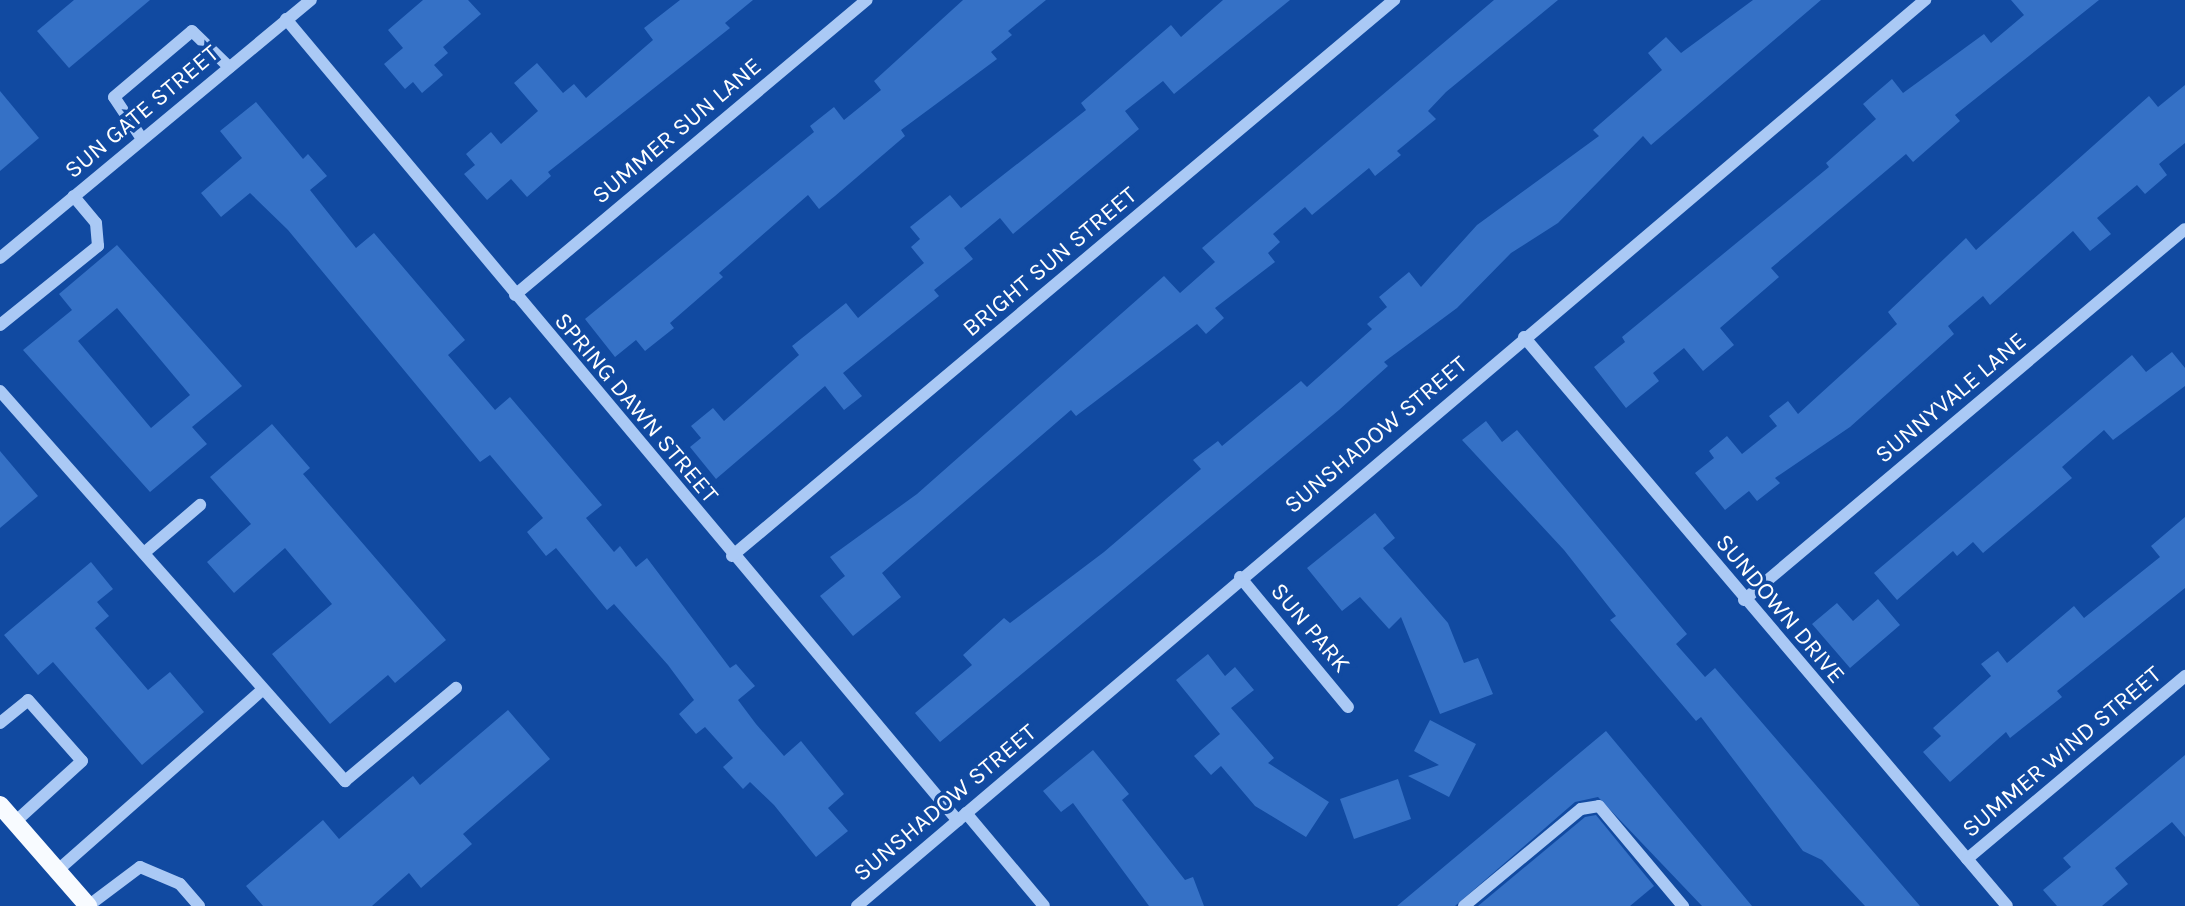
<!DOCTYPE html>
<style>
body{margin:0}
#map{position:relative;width:2185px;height:906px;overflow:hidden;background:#114aa1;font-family:Karla,sans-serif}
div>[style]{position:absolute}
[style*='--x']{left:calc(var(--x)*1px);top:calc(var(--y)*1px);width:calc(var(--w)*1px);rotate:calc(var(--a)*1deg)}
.building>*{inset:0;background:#3571c6}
.minor>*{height:12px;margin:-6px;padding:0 6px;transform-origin:6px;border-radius:6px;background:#aac9f5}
.major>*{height:18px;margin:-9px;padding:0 9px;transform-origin:9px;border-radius:9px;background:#f8fbff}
span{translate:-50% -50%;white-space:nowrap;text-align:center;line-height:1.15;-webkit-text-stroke:7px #114aa1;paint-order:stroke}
.street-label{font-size:24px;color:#fff}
</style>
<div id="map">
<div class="building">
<div style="clip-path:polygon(74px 0,150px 0,69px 68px,37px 31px)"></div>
<div style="clip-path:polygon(423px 0,468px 0,481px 14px,443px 47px,448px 53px,434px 65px,443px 75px,422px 93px,413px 82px,405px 89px,384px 64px,403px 48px,388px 30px)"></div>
<div style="clip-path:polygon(680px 0,753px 0,725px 23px,730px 28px,548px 172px,551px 176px,527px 197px,511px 179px,487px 200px,464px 174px,475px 165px,466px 154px,491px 132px,501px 144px,538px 111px,514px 83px,537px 63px,563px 93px,574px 84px,586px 98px,653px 40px,644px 28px)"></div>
<div style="clip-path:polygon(963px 0,1046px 0,1008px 31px,1012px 35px,991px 52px,997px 59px,901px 130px,905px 136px,835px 196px,819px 209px,808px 195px,719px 273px,723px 277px,670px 323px,674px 328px,645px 351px,636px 340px,615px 357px,585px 319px,814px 132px,810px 126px,834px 107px,844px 120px,881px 90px,874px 81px)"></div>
<div style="clip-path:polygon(1223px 0,1290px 0,1174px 94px,1163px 81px,1125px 111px,1139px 129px,1013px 234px,1000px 218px,964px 248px,973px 259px,934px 290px,939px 296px,843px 373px,862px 396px,844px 410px,825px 386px,716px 479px,690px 447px,701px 438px,691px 426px,713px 408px,724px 421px,799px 355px,792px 346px,846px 303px,858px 318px,924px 263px,911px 247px,920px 239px,910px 227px,950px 195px,961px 208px,1086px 110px,1081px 103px,1171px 25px,1181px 37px)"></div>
<div style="clip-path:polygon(1494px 0,1558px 0,1446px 92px,1428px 111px,1436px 119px,1397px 151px,1401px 155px,1375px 176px,1369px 168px,1312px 215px,1305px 207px,1273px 234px,1280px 242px,1268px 253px,1275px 262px,1215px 308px,1224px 318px,1206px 334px,1197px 324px,1076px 416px,1071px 410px,882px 573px,901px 597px,853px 636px,820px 596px,845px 576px,830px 557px,917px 494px,1164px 276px,1180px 293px,1215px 262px,1202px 248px)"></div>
<div style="clip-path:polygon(1753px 0,1821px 0,1651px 145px,1643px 136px,1558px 223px,1511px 253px,1457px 308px,1384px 362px,1388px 366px,1339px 410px,940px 742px,915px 713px,972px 665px,963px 655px,1004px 618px,1010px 623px,1104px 552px,1201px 469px,1193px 460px,1218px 441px,1222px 446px,1301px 381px,1307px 387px,1372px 329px,1367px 324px,1387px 307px,1379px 297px,1409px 272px,1421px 287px,1477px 225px,1599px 136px,1593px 130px,1662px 70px,1648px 53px,1666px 37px,1681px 53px)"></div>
<div style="clip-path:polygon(2011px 0,2099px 0,1955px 115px,1960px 121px,1913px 162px,1906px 154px,1771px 268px,1779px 277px,1720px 328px,1734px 345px,1703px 371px,1684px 348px,1653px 373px,1659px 381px,1626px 408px,1594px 367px,1625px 342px,1622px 337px,1829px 167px,1826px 163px,1876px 119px,1863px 104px,1892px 79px,1903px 93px,1984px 34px,1991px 43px,2024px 15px)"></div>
<div style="clip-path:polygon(2185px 85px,2185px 143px,2159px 164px,2167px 175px,2145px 194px,2137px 185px,2097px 218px,2111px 234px,2090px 251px,2073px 231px,1990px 305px,1983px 296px,1948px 326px,1954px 334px,1850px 427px,1775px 478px,1780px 483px,1757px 501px,1749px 491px,1725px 510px,1695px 473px,1714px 458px,1709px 451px,1727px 436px,1742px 454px,1777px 426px,1769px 416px,1788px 401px,1798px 414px,1897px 324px,1888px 312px,1966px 238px,1976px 250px,2149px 96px,2158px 107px)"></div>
<div style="clip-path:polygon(0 91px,39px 138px,0 171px)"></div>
<div style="clip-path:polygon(256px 102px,303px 159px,308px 154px,327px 176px,310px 190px,356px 248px,374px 233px,465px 340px,448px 355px,495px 410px,510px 397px,602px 505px,586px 518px,614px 552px,620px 546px,636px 567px,647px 558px,730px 668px,736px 664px,755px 686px,738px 700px,756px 724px,784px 756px,801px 741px,844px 794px,828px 808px,848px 831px,816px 857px,774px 805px,750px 782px,743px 789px,723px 767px,733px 758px,705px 727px,696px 734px,679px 714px,694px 700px,668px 665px,614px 604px,607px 610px,556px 548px,546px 556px,527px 532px,543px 518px,490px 455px,480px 462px,288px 230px,250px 193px,221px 217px,201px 193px,242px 158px,220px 131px)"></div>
<div style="clip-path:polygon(evenodd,117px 245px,242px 386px,192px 427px,207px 444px,150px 492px,23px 350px,72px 310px,59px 294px,117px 245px,117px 308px,190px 395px,151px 428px,78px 341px,117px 308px)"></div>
<div style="clip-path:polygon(2172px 352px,2185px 368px,2185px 386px,2113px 440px,2104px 430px,2062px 467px,2072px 478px,1983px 553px,1973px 542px,1957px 556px,1953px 551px,1897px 600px,1874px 573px,2132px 355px,2146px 372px)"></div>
<div style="clip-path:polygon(1486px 421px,1502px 442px,1517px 430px,1687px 634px,1676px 644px,1705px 677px,1715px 668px,1920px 906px,1865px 906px,1822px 860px,1803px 851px,1701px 717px,1696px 721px,1610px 620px,1616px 616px,1564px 550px,1462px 440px)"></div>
<div style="clip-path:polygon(272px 424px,310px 468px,303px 474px,446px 640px,395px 683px,388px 675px,330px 724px,272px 654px,332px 604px,285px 548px,234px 593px,207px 562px,251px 524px,210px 477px)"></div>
<div style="clip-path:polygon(0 451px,38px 496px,0 528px)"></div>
<div style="clip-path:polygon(1375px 513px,1395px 538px,1383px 548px,1448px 623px,1464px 663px,1478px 658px,1493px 694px,1440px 714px,1401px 617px,1389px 629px,1360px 597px,1342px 611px,1307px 568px)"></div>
<div style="clip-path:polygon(2185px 517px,2185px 588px,2057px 691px,2062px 697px,2010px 738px,2006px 732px,1950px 782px,1923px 752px,1941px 736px,1933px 728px,1991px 676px,1981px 664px,1998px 651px,2007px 663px,2074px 606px,2084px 618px,2160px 557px,2151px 546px)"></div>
<div style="clip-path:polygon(91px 562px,113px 589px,97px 602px,109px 616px,95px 628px,148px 690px,170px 672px,204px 712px,142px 765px,53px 662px,38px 675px,4px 635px)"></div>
<div style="clip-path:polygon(1878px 599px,1900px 625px,1850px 668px,1812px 624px,1837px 603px,1853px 621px)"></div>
<div style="clip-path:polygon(1208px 654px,1225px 676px,1235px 667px,1254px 690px,1231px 708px,1274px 758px,1268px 763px,1329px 802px,1306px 837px,1255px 806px,1221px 766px,1211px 775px,1194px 756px,1220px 734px,1176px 680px)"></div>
<div style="clip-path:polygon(508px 710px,550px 759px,463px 834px,472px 844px,421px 888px,409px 873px,372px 906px,263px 906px,246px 886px,323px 820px,339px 839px,413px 776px,420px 785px)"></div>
<div style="clip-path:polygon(1430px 720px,1476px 744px,1449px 797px,1408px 776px,1439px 765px,1414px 751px)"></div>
<div style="clip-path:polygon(1606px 731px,1752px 906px,1702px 906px,1598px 797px,1575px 802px,1455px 906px,1397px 906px)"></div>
<div style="clip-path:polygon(1093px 750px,1129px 794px,1122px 800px,1185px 880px,1193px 877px,1204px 906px,1149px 906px,1073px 803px,1061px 812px,1043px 791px)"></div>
<div style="clip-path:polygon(2185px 755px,2185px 837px,2172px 822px,2115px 868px,2128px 884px,2102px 906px,2057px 906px,2043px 890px,2071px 867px,2063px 858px)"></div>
<div style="clip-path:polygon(1398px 779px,1411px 819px,1354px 839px,1340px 799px)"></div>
<div style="clip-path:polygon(1596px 815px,1654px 886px,1630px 906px,1478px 906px,1585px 817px)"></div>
</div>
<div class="minor">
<div style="--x:286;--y:19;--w:1046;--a:50.04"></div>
<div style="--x:142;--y:139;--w:50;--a:-123.7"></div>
<div style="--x:114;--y:97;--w:102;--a:-40.2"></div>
<div style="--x:192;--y:31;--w:52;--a:44.2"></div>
<div style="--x:0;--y:258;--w:404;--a:-39.7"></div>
<div style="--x:515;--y:295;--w:459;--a:-40"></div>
<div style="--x:0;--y:325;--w:126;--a:-38.9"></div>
<div style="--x:98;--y:246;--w:23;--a:-95"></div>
<div style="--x:96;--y:223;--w:35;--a:-130"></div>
<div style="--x:1524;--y:337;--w:746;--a:49.67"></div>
<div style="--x:0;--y:391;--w:521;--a:48.5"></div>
<div style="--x:345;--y:781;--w:145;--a:-40"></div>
<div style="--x:144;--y:553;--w:74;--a:-40.6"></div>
<div style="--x:732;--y:556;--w:865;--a:-40.03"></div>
<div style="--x:1240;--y:577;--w:169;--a:50.3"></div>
<div style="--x:1744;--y:600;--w:576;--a:-40.07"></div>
<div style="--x:0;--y:723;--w:36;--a:-39"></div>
<div style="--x:28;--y:700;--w:81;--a:48.5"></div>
<div style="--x:82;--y:761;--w:91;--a:137.7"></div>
<div style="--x:966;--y:813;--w:121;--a:50"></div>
<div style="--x:1967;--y:859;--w:285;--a:-40"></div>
<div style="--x:58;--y:870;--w:272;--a:-41.4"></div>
<div style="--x:88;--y:906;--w:65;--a:-36.9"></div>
<div style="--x:140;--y:867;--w:43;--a:23"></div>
<div style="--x:180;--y:884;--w:29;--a:49"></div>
<div style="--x:857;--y:906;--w:1401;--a:-40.31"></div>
<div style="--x:1464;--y:906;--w:152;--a:-39.7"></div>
<div style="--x:1581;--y:809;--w:18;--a:-9"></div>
<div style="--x:1599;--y:806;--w:131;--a:50"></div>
</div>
<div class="major">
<div style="--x:0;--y:805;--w:134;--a:48.9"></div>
</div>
<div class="street-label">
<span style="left:142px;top:112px;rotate:-40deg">SUN GATE STREET</span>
<span style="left:677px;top:131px;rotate:-40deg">SUMMER SUN LANE</span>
<span style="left:1050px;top:262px;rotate:-40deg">BRIGHT SUN STREET</span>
<span style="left:1951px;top:398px;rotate:-40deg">SUNNYVALE LANE</span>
<span style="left:636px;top:408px;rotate:50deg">SPRING DAWN STREET</span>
<span style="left:1376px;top:435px;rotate:-40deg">SUNSHADOW STREET</span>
<span style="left:1780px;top:609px;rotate:50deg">SUNDOWN DRIVE</span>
<span style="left:1310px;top:628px;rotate:50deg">SUN PARK</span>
<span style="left:2062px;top:752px;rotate:-40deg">SUMMER WIND STREET</span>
<span style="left:945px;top:803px;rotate:-40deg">SUNSHADOW STREET</span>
</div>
</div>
